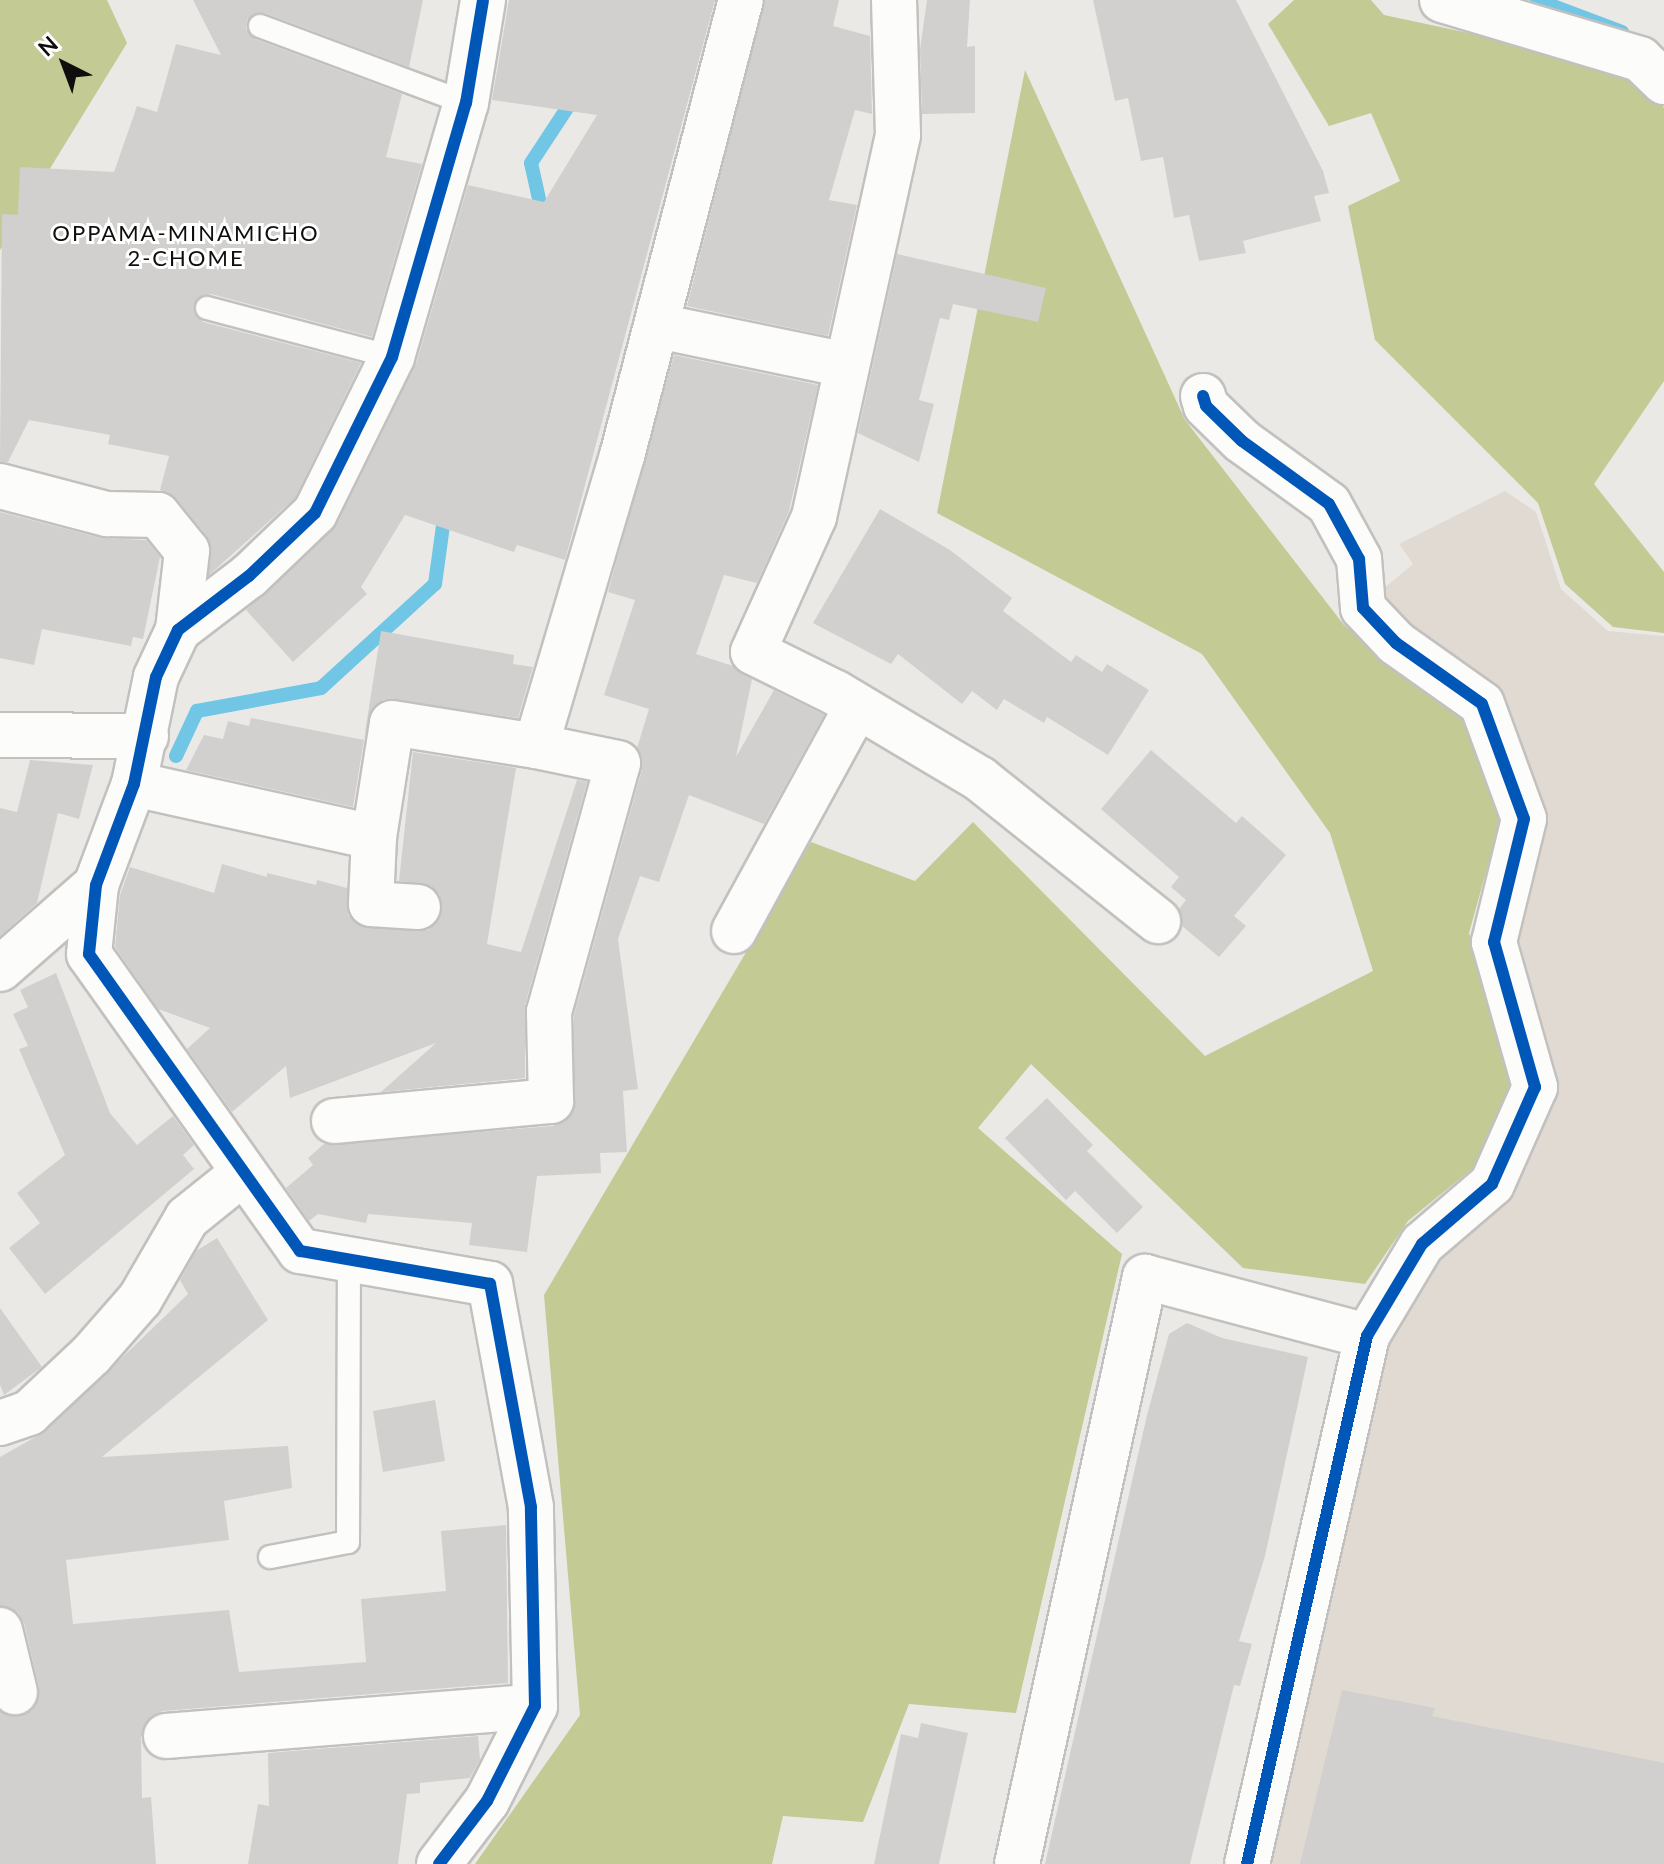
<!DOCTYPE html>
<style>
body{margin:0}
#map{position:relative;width:1664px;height:1864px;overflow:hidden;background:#ebe9e6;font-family:Lato,sans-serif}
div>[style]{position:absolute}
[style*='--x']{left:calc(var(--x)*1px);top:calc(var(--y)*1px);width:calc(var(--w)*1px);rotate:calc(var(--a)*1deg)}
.built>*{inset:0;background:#e0dad3}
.forest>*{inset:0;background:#c3ca94}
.stream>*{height:14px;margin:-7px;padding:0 7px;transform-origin:7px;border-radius:7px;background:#70c6e4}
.building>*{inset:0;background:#d2d0ce}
.roads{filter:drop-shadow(2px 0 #c3c1bf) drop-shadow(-2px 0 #c3c1bf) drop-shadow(0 2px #c3c1bf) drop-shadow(0 -2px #c3c1bf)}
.lane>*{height:22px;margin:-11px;padding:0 11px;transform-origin:11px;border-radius:11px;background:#fcfcfb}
.street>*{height:44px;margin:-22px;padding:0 22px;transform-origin:22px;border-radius:22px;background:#fcfcfb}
.cycleway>*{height:12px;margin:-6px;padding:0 6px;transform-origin:6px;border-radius:6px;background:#0057b8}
span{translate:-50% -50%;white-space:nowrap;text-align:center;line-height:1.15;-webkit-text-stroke:6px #fff;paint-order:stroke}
.neighbourhood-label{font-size:22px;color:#0f0e0c;letter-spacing:2px}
.north{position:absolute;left:24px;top:24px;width:80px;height:80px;-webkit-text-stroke:6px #fff;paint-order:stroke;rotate:318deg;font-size:22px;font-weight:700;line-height:32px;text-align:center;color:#0f0e0c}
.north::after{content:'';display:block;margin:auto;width:28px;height:36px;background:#0f0e0c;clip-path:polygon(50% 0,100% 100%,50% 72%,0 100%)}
</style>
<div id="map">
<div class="built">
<div style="clip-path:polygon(1505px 491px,1536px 512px,1561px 589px,1608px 631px,1664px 636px,1664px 1864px,1268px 1864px,1388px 1329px,1442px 1247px,1508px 1195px,1515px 941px,1542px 811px,1371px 599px,1413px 564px,1399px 544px)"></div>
</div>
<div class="forest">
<div style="clip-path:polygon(0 0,107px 0,127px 43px,0 250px)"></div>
<div style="clip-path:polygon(1294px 0,1371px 0,1384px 15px,1637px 69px,1664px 108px,1664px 381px,1594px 484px,1664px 572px,1664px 633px,1613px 627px,1565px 584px,1538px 503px,1375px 340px,1348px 206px,1400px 181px,1371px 113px,1329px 126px,1268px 24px)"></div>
<div style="clip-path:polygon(1025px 70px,1185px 420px,1344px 625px,1463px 715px,1503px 811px,1469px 933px,1513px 1083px,1473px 1168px,1408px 1221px,1365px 1284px,1243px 1268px,1031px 1064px,978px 1128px,1122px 1254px,1016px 1713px,909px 1704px,863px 1822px,783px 1816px,772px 1864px,475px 1864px,580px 1715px,544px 1295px,811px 842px,915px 881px,973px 822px,1205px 1056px,1373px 971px,1330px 833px,1202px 654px,937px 513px)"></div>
</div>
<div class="stream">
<div style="--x:1537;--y:0;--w:91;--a:20.6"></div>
<div style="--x:543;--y:217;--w:55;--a:-102.5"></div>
<div style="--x:531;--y:163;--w:80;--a:-56.7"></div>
<div style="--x:176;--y:756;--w:50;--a:-65"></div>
<div style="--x:197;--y:711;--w:126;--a:-10.5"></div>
<div style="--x:321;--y:688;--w:154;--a:-42.4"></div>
<div style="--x:435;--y:584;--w:74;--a:-82.2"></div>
</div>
<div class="building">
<div style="clip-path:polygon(193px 0,423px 0,409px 67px,265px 13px,247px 20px,246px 29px,255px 39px,402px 94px,386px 157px,422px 164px,372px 337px,211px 294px,194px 304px,194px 312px,203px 322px,361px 363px,295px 498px,209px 575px,207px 536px,177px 499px,160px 490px,169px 456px,108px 444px,110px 435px,29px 420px,8px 462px,0 462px,2px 214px,18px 215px,20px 167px,114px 172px,137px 106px,157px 112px,176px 44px,221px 55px)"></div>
<div style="clip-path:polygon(509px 0,715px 0,565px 560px,517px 545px,514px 552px,405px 515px,361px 587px,367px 594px,293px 662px,246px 610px,337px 524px,416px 364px,468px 185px,544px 202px,597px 115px,492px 100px)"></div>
<div style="clip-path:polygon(765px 0,839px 0,833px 26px,870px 36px,872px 114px,855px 110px,829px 200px,857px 205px,828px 336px,687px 306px)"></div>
<div style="clip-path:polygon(927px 0,970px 0,967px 47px,975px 46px,975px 113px,922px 114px,920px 50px)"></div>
<div style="clip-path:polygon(1093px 0,1236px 0,1323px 171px,1329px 193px,1314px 196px,1321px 221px,1243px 241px,1246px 253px,1199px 261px,1189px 215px,1174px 218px,1163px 157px,1141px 161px,1128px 98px,1115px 101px)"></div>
<div style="clip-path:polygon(897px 254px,1046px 288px,1038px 322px,953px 304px,949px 320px,940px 318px,919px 400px,934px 404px,919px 462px,858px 433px)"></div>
<div style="clip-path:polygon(674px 355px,818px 385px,789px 511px,757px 583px,724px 575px,696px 654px,733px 666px,752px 679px,736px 757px,774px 690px,824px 715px,764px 824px,689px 795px,659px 882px,640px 876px,618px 939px,638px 1089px,623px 1091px,627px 1152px,600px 1153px,601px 1173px,537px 1176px,527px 1252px,469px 1245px,472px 1223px,368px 1214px,366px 1223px,318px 1214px,309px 1221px,286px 1188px,313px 1165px,308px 1158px,324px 1144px,553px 1126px,573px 1112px,574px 1015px,642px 770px,637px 748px,649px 709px,604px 695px,635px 600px,608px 592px)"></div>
<div style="clip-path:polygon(880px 509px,950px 550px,1012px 598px,1003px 611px,1071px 662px,1076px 655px,1102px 672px,1107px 664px,1149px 690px,1108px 755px,1047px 717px,1044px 723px,1004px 699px,997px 710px,972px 691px,962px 704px,898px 654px,891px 664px,813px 623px)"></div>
<div style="clip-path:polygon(0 512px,101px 538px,146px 540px,160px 557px,143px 639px,133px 637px,131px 646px,42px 629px,34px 665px,0 658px)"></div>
<div style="clip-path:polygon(381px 631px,514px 655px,513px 664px,533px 667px,518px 718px,384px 699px,372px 708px,364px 739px)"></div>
<div style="clip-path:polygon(251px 718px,364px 740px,353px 807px,186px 770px,204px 735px,223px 739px,228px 721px,249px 726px)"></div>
<div style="clip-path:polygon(1151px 750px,1236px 823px,1242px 816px,1286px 855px,1234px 916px,1246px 926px,1219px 957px,1182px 926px,1179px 909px,1186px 900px,1171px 887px,1179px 877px,1101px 809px)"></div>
<div style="clip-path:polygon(413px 752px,516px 768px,487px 944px,521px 952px,577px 780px,587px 782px,525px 1005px,525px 1078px,381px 1092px,436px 1043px,290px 1098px,286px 1066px,232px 1112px,187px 1049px,210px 1028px,158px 1009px,115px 947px,120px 895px,130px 867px,214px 893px,222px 864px,267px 877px,267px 873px,316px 885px,317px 880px,347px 888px,348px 915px,358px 925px,428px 930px,439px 920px,440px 895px,431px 886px,399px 881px)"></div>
<div style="clip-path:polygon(30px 760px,93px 765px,79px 819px,58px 813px,37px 903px,0 936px,0 808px,17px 812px)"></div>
<div style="clip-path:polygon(56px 973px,110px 1113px,137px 1145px,173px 1116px,194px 1145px,183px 1155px,194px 1169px,45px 1294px,9px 1248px,40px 1223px,17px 1193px,65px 1155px,19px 1049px,28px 1046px,13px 1014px,28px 1007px,20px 990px)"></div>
<div style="clip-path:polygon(1047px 1098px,1093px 1145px,1087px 1151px,1143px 1207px,1117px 1233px,1075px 1191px,1066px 1200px,1005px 1138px)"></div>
<div style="clip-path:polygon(217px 1238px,268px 1320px,102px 1457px,288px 1446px,292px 1488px,224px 1501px,229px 1540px,66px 1560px,73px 1624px,229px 1610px,239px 1672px,366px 1662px,361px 1599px,446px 1591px,441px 1531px,506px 1525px,508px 1683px,163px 1711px,151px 1716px,141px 1737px,142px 1798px,151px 1797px,156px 1864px,0 1864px,0 1711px,20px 1716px,32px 1711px,39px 1687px,24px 1623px,18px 1612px,0 1606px,0 1457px,46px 1431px,188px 1294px,180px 1280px,196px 1251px)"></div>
<div style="clip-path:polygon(0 1308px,42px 1367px,4px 1395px,0 1385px)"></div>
<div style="clip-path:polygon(1187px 1323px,1222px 1338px,1308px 1357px,1265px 1556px,1239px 1641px,1252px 1644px,1240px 1686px,1234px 1685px,1190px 1864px,1045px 1864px,1147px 1415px,1169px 1334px)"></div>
<div style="clip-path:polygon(435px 1400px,445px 1461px,383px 1472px,373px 1411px)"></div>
<div style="clip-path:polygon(1342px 1690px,1435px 1708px,1432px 1716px,1664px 1763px,1664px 1864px,1300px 1864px)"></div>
<div style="clip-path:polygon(921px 1723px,968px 1733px,939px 1864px,874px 1864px,901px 1734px,918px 1738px)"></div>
<div style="clip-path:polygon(478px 1736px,480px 1760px,470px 1778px,420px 1783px,420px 1793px,407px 1794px,398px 1864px,248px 1864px,258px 1804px,269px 1806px,268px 1753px)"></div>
</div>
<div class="roads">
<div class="lane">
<div style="--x:260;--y:26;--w:220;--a:20.5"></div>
<div style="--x:207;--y:308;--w:191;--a:14.8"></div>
<div style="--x:270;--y:1557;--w:79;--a:-10.9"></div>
<div style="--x:348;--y:1542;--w:283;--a:-89.8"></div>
</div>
<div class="street">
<div style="--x:894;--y:0;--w:135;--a:88.3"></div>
<div style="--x:898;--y:135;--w:391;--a:102.4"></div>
<div style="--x:814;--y:517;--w:148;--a:114.3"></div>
<div style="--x:753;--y:652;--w:93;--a:26.3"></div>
<div style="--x:836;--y:693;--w:168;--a:30.8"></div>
<div style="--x:980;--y:779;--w:228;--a:38.6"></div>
<div style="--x:1442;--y:0;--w:207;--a:16.6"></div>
<div style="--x:1640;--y:59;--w:33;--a:44"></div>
<div style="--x:658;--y:326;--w:192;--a:11.7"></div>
<div style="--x:1203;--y:396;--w:10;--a:73"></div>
<div style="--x:1206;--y:406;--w:50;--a:44.2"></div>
<div style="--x:1242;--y:441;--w:107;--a:35.9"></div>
<div style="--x:1329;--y:504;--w:63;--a:61.4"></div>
<div style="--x:1359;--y:559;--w:49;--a:85.3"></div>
<div style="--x:1363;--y:608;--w:48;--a:46.7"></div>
<div style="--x:1396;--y:643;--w:105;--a:35.3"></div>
<div style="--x:1482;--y:704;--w:122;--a:69.9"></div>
<div style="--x:1524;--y:819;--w:127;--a:103.7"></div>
<div style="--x:1494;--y:942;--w:151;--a:74.2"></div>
<div style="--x:1535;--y:1087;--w:106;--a:113.9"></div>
<div style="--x:1492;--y:1184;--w:92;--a:139.4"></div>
<div style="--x:1422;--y:1244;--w:107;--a:120.9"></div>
<div style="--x:1367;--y:1336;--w:541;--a:102.8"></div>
<div style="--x:0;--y:486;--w:111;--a:14.7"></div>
<div style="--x:107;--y:514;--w:51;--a:1.1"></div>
<div style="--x:158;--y:515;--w:46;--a:51.1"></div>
<div style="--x:187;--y:551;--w:80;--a:96.5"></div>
<div style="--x:0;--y:735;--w:146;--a:0.4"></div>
<div style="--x:134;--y:784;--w:246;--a:12.5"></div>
<div style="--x:374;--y:837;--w:115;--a:-81"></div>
<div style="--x:392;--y:723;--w:146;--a:9.1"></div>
<div style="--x:374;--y:837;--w:67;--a:92.6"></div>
<div style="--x:371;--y:904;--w:47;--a:3.7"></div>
<div style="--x:734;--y:931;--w:254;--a:-61.3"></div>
<div style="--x:0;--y:969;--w:128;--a:-41.2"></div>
<div style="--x:334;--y:1121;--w:218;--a:-5.3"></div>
<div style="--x:551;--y:1101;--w:89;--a:-91.3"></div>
<div style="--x:549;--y:1012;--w:258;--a:-74.5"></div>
<div style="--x:618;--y:763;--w:84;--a:-168.3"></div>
<div style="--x:536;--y:746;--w:302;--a:-73.5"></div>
<div style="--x:622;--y:456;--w:471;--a:-75.4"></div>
<div style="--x:0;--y:1423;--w:31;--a:-19"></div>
<div style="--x:29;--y:1413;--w:85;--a:-43.1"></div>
<div style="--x:91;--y:1355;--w:74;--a:-48.8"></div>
<div style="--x:140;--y:1299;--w:94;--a:-59.9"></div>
<div style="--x:187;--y:1218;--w:72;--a:-38.8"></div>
<div style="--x:0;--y:1630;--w:64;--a:76.4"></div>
<div style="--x:166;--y:1736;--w:370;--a:-4.6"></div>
<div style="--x:439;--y:1864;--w:79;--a:-52.7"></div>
<div style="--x:487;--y:1801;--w:106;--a:-63.2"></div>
<div style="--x:535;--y:1706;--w:199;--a:-91.2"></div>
<div style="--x:531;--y:1507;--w:227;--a:-100.4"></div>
<div style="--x:490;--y:1284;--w:193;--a:-170.1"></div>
<div style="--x:300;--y:1251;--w:364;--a:-125.4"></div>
<div style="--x:89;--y:954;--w:69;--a:-84.2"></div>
<div style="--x:96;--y:885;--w:108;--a:-69.4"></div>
<div style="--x:134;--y:784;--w:109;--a:-78.4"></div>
<div style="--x:156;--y:677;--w:52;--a:-64.9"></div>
<div style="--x:178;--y:630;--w:89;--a:-37.3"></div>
<div style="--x:249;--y:576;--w:91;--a:-43.7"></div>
<div style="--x:315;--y:513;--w:174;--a:-63.7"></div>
<div style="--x:392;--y:357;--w:265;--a:-73.8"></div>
<div style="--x:466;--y:103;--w:104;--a:-80.6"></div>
<div style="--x:1017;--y:1864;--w:601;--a:-77.7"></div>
<div style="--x:1145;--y:1277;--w:230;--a:14.9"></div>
</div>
</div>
<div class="cycleway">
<div style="--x:1203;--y:396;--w:10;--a:73"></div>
<div style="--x:1206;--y:406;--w:50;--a:44.2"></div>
<div style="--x:1242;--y:441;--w:107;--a:35.9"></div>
<div style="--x:1329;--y:504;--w:63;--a:61.4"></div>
<div style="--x:1359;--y:559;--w:49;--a:85.3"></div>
<div style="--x:1363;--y:608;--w:48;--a:46.7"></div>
<div style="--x:1396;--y:643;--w:105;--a:35.3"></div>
<div style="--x:1482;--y:704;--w:122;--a:69.9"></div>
<div style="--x:1524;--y:819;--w:127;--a:103.7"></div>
<div style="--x:1494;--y:942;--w:151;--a:74.2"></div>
<div style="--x:1535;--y:1087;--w:106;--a:113.9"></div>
<div style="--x:1492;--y:1184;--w:92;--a:139.4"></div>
<div style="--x:1422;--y:1244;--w:107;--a:120.9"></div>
<div style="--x:1367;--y:1336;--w:541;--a:102.8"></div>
<div style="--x:439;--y:1864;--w:79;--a:-52.7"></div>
<div style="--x:487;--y:1801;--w:106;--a:-63.2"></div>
<div style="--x:535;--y:1706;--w:199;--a:-91.2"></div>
<div style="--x:531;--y:1507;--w:227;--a:-100.4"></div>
<div style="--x:490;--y:1284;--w:193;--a:-170.1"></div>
<div style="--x:300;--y:1251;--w:364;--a:-125.4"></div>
<div style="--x:89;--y:954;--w:69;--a:-84.2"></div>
<div style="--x:96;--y:885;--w:108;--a:-69.4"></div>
<div style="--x:134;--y:784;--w:109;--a:-78.4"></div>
<div style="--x:156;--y:677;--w:52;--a:-64.9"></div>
<div style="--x:178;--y:630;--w:89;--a:-37.3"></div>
<div style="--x:249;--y:576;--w:91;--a:-43.7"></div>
<div style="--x:315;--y:513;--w:174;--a:-63.7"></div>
<div style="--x:392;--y:357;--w:265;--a:-73.8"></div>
<div style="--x:466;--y:103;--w:104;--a:-80.6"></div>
</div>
<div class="neighbourhood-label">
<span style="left:186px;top:245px">OPPAMA-MINAMICHO<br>2-CHOME</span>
</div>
<div class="north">N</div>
</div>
